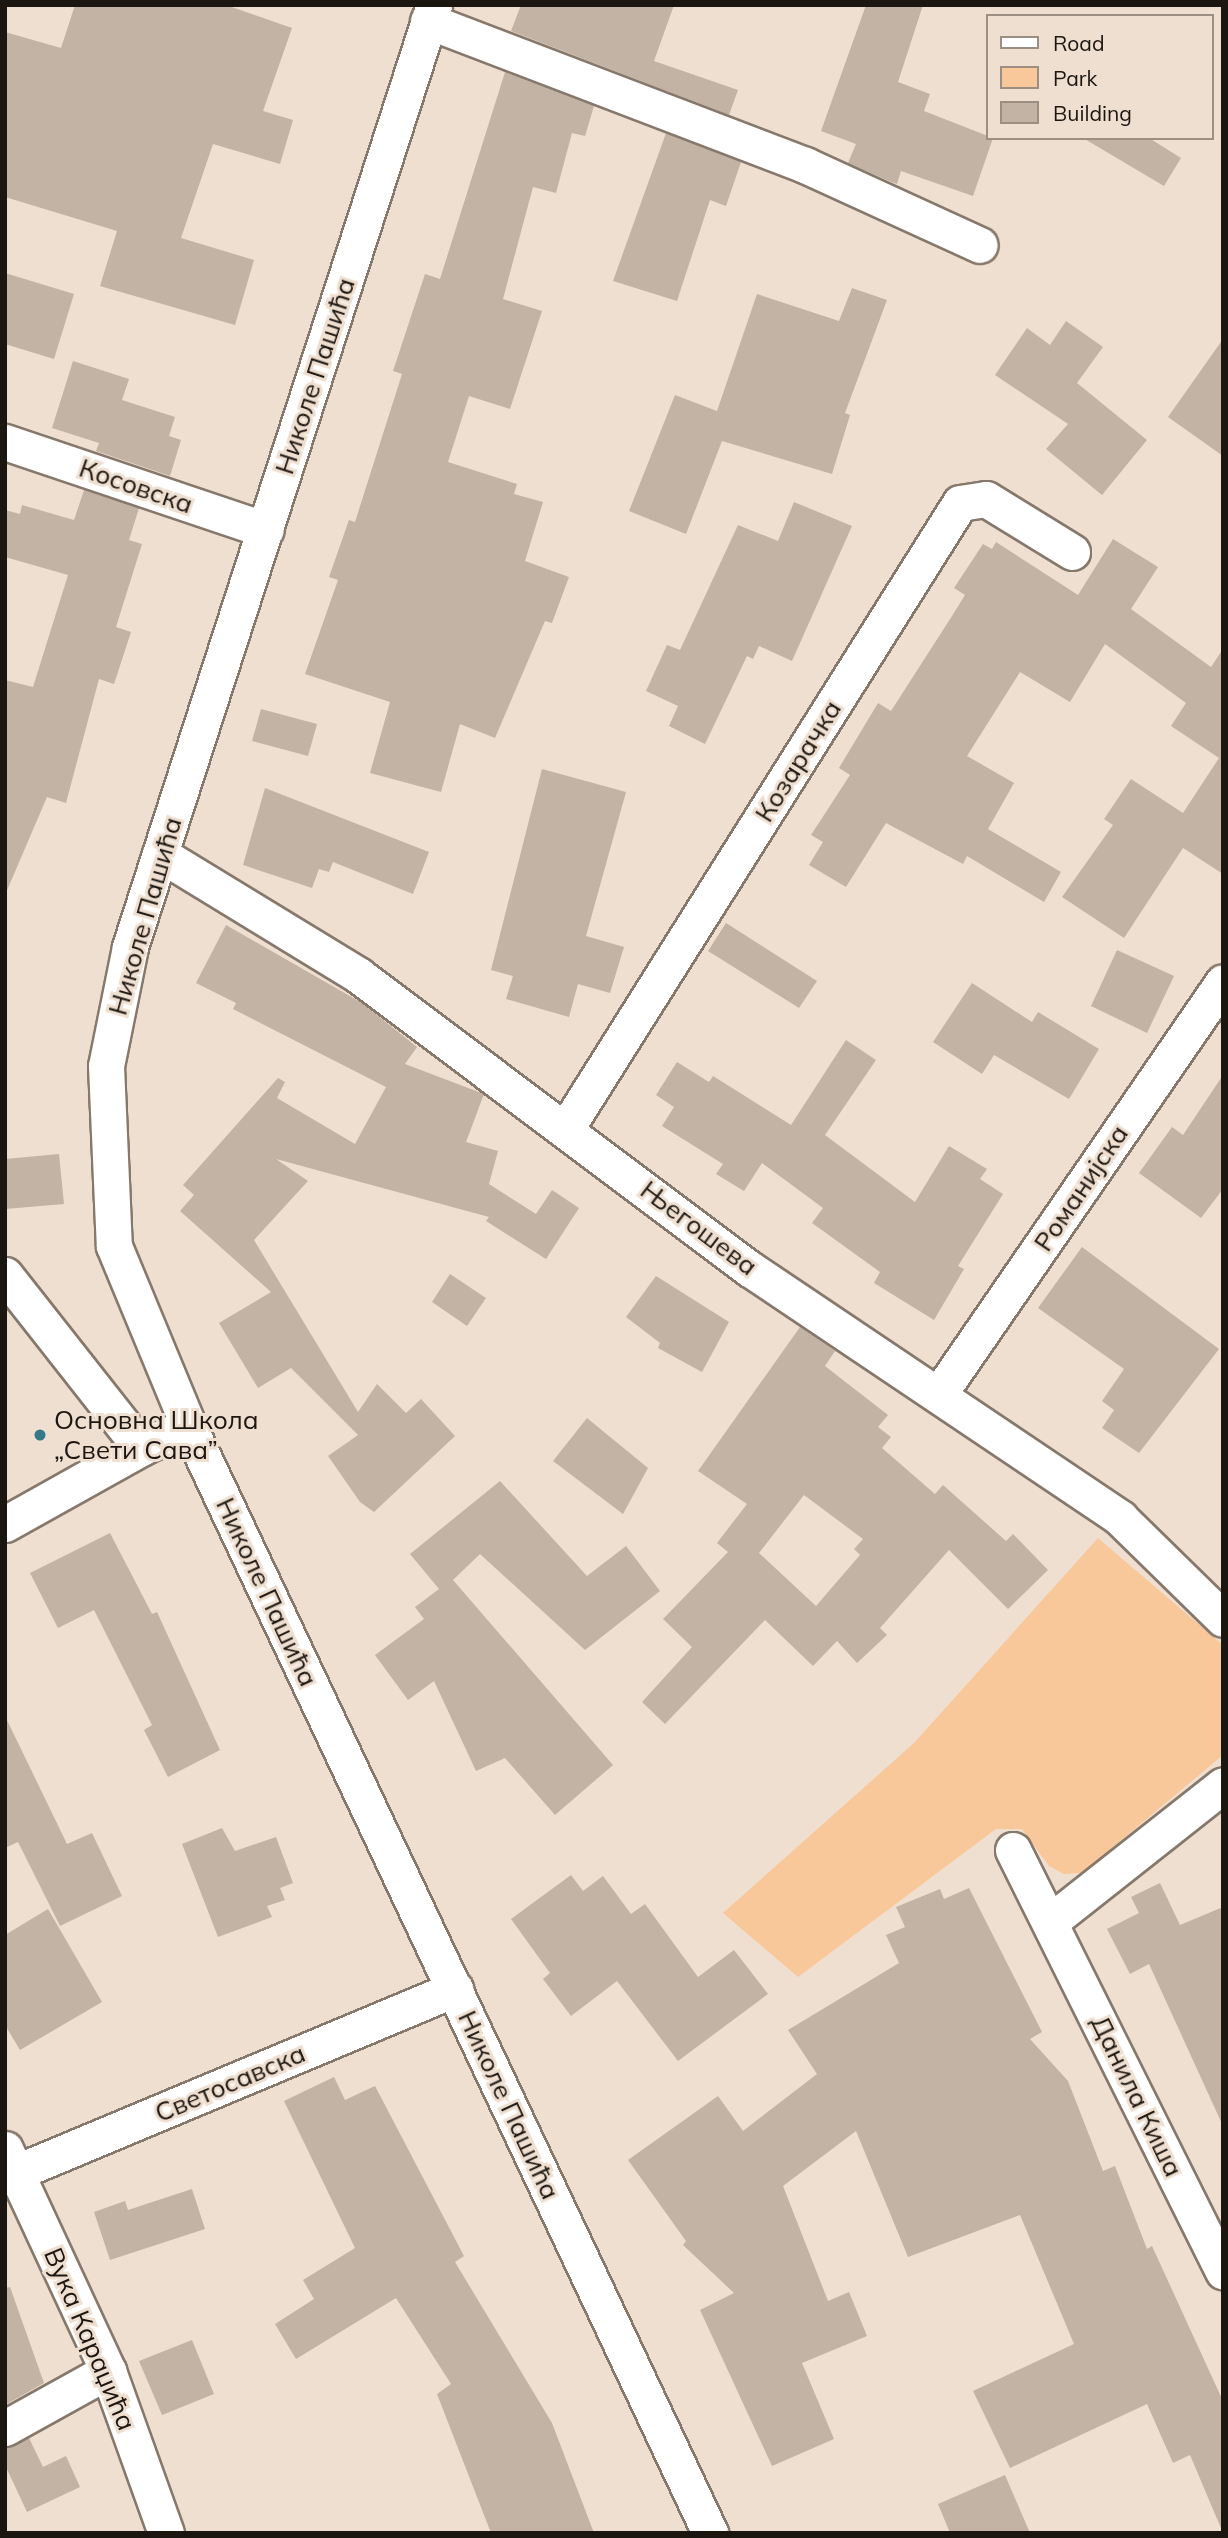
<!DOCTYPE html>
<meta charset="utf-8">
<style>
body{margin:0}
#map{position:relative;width:1228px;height:2538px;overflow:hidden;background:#efdfd0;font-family:Mulish,sans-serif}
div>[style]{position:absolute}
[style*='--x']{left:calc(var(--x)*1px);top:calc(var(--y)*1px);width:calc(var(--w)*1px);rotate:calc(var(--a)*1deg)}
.green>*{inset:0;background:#f8c89a}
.building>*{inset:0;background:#c2b3a5}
.roads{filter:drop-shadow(2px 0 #86786b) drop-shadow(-2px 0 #86786b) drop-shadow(0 2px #86786b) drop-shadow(0 -2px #86786b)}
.street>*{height:35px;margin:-17.5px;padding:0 17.5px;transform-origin:17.5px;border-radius:17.5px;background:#fff}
.dots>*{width:19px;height:19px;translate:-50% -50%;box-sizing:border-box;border:4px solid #efdfd0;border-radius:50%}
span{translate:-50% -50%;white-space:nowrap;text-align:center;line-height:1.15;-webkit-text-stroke:6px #efdfd0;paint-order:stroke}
.street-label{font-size:26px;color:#1c1611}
.poi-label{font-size:26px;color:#1c1611}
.left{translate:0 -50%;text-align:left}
.frame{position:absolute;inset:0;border:7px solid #1c1611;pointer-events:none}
.legend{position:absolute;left:986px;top:14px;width:228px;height:126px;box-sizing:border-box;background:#efdfd0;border:2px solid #9b8f84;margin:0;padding:9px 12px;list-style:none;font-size:21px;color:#1c1611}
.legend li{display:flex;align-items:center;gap:14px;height:35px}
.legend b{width:35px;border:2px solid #9b8f84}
</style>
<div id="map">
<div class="green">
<div style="clip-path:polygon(1098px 1538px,1223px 1645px,1223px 1755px,1082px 1873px,1064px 1874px,1049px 1866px,1022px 1829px,996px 1829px,798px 1977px,723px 1913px,914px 1743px)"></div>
</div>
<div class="building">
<div style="clip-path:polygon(75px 5px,226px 5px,292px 28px,263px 111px,293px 120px,280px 164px,213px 144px,181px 238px,254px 260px,235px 325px,100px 286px,117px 231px,5px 197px,5px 32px,61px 48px)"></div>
<div style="clip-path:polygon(521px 5px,674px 5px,654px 61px,738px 90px,729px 115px,511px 31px)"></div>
<div style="clip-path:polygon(866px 5px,923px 5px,898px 82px,930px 94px,924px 111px,993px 138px,973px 196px,901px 171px,897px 184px,889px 181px,848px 163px,856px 144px,821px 131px)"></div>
<div style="clip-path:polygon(505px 72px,594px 106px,585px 136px,572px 133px,556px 193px,533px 187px,503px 299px,542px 311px,510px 409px,469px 396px,448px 462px,517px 484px,514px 494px,543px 502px,525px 561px,569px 577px,552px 623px,545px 621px,495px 738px,460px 724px,441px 792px,370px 773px,390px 702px,305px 674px,338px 580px,329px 577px,349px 520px,355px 522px,402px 374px,393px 371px,425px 274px,440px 279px)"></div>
<div style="clip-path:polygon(666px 133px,741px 162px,726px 206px,710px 200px,677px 301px,613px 281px)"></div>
<div style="clip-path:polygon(1083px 138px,1149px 138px,1181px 158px,1164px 186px)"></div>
<div style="clip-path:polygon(5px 273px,74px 294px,54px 359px,5px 344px)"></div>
<div style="clip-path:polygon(852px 288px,887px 300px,845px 413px,850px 415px,832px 474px,722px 441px,686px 534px,629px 511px,675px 395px,717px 411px,757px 294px,839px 321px)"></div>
<div style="clip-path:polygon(1066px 321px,1103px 347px,1077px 383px,1147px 440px,1102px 495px,1046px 449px,1068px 424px,995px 375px,1027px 328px,1050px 345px)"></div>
<div style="clip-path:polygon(1223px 339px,1223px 456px,1168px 417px)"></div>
<div style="clip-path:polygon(73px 361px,129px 379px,122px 400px,175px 417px,169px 436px,181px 440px,170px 476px,96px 451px,99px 443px,52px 428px)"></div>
<div style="clip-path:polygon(84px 490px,139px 508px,129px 540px,142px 544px,116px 627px,131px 632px,114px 684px,99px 679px,66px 803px,47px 797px,5px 895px,5px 680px,33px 687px,68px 575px,5px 557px,5px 510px,20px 514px,22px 505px,74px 520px)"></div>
<div style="clip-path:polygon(794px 502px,852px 526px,792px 661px,759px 646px,753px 659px,747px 656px,705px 744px,669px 726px,678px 706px,646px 691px,667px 645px,680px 650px,738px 525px,778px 541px)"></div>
<div style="clip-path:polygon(1113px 539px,1158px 567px,1131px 609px,1211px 667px,1223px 649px,1223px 874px,1183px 848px,1124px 938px,1062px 897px,1113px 825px,1104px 819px,1131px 779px,1183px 813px,1219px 758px,1171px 726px,1186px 703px,1105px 644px,1070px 702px,1020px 672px,967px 756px,1014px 783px,988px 829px,1061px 872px,1044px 902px,967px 856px,963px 864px,886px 823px,846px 887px,809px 865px,823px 842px,811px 835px,850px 775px,839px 768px,878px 703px,891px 711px,952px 616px,965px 595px,954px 588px,983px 544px,992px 549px,996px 542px,1078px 595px)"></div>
<div style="clip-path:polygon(261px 709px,317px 724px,308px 756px,252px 741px)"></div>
<div style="clip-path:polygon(542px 769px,626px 792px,586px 936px,624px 947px,610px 993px,578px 984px,569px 1017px,506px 999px,513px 976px,491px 970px)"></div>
<div style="clip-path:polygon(265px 788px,429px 852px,413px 894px,333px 862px,329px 872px,319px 869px,312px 888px,243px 865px)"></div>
<div style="clip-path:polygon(726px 923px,817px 981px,799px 1008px,708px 951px)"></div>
<div style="clip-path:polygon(226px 925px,362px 1003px,417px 1047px,405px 1064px,484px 1094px,466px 1142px,498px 1151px,489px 1184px,536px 1214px,552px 1190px,579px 1208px,546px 1259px,486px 1221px,489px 1217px,276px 1159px,308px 1181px,254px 1240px,358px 1412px,377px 1384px,406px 1413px,421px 1399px,455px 1436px,374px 1512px,360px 1502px,328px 1456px,358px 1435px,291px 1368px,258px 1388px,219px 1323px,271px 1292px,180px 1211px,194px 1195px,183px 1185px,278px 1078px,285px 1082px,277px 1098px,355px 1144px,386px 1087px,233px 1009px,236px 1003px,196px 983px)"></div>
<div style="clip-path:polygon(1117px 950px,1174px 976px,1147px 1033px,1091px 1006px)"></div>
<div style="clip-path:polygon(972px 983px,1032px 1022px,1038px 1012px,1099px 1049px,1069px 1099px,994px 1055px,982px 1074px,933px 1042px)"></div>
<div style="clip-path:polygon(846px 1040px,876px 1060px,825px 1135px,915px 1202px,949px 1146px,987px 1169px,980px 1179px,1003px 1194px,958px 1266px,964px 1269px,934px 1320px,874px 1283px,880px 1272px,812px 1223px,823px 1208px,762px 1163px,744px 1191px,716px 1174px,723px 1164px,662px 1126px,674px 1107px,656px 1095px,677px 1062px,709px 1082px,713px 1076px,791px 1125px)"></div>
<div style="clip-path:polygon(1223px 1075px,1223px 1189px,1201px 1218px,1139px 1173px,1172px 1127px,1183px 1135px)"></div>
<div style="clip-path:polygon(59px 1154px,64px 1204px,5px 1209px,5px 1159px)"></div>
<div style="clip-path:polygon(1082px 1247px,1219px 1349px,1139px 1453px,1102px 1428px,1114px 1410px,1102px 1401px,1124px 1369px,1038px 1308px)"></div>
<div style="clip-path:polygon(450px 1274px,486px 1298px,467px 1326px,432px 1302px)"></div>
<div style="clip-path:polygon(656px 1276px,729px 1322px,702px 1372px,658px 1348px,660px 1343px,626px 1317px)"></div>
<div style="clip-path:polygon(evenodd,800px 1327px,835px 1351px,825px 1366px,888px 1415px,878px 1427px,891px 1437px,882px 1448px,935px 1494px,943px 1485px,1006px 1541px,1013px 1534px,1048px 1570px,1008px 1609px,949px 1550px,880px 1628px,887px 1635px,857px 1663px,837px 1641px,813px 1666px,765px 1620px,665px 1724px,642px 1702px,692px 1647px,663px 1619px,728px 1552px,717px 1543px,747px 1504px,698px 1471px,800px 1327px,804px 1495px,863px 1539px,854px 1549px,860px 1555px,816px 1606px,759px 1553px,804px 1495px)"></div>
<div style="clip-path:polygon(587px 1418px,648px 1468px,623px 1514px,553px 1461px)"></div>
<div style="clip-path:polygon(500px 1481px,587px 1576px,626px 1546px,660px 1591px,585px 1650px,480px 1554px,453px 1580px,613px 1765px,555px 1815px,505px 1758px,476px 1771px,434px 1681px,408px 1700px,375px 1655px,424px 1619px,415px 1607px,439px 1589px,410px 1554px)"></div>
<div style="clip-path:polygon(110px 1533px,152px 1614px,157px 1612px,220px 1750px,168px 1777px,144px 1730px,152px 1725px,94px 1610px,58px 1628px,30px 1573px)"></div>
<div style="clip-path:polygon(5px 1716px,67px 1844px,92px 1833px,122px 1896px,60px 1926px,18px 1842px,5px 1848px)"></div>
<div style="clip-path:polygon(222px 1828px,235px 1851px,276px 1837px,293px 1883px,280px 1888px,285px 1900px,267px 1906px,272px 1917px,218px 1937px,182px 1844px)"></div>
<div style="clip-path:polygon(571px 1875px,583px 1891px,603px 1876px,631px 1914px,645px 1904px,698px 1977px,734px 1950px,768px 1994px,678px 2061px,617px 1981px,571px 2016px,543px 1979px,550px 1973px,511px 1919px)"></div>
<div style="clip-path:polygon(1160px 1883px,1180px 1925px,1223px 1907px,1223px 2126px,1149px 1964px,1130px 1974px,1107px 1929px,1139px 1913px,1131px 1897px)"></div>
<div style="clip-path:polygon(969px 1888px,1042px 2032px,1030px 2039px,1068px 2081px,1103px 2171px,1115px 2166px,1147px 2249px,1152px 2246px,1223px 2401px,1223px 2533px,1190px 2455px,1173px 2463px,1147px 2404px,1010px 2468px,973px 2391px,1074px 2344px,1020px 2215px,908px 2257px,856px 2131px,783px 2186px,828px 2301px,849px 2292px,867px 2336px,802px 2363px,834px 2439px,772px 2466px,700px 2310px,734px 2293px,683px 2245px,686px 2241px,628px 2160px,718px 2096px,743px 2131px,817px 2074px,788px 2030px,899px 1963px,886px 1935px,905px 1927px,896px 1907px,940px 1889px,944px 1899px)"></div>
<div style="clip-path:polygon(48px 1909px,102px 2002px,20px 2050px,5px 2025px,5px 1935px)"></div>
<div style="clip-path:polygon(334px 2077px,345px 2100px,375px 2086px,464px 2256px,455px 2262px,552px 2423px,594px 2533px,491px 2533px,437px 2394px,451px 2384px,396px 2298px,296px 2359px,275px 2324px,314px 2299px,303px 2280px,355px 2248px,284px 2101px)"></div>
<div style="clip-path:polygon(192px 2189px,205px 2229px,110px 2260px,94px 2212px,125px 2201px,128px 2210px)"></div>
<div style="clip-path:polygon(10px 2287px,44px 2383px,5px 2405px,5px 2288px)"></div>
<div style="clip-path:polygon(192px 2340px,214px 2394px,162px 2415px,139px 2361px)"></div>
<div style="clip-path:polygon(29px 2438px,43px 2467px,66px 2456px,80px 2487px,27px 2512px,5px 2465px,5px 2448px)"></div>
<div style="clip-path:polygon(1005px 2475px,1030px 2533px,950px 2533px,938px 2504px)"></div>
</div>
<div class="roads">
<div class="street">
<div style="--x:434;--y:5;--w:990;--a:107.89"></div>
<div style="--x:130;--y:947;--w:121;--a:101.4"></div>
<div style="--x:106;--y:1066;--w:180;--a:87.5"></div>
<div style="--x:114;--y:1246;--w:194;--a:67.5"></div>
<div style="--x:188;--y:1425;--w:1225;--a:64.77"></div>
<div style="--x:428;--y:21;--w:404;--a:20.9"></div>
<div style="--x:805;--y:165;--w:192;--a:24.6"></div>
<div style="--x:5;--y:442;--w:275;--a:18.6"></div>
<div style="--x:160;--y:854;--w:232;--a:31.4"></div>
<div style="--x:358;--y:975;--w:490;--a:36.9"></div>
<div style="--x:750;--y:1269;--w:446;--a:33.9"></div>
<div style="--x:1120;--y:1518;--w:144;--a:44.4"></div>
<div style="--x:567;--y:1127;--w:737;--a:-57.8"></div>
<div style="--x:960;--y:503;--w:26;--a:-9"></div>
<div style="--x:986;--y:499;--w:101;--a:31.6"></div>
<div style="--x:5;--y:1275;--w:220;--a:51.8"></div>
<div style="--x:141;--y:1448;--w:52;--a:-26.1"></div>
<div style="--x:939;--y:1394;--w:500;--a:-55.42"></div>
<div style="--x:5;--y:1524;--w:156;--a:-29.2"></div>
<div style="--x:1013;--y:1850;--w:471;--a:63.5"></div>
<div style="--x:1051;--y:1921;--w:219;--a:-38.3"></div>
<div style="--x:5;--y:2149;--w:245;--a:65.1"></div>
<div style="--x:108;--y:2371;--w:172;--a:70.3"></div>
<div style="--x:5;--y:2177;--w:488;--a:-22.7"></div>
<div style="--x:5;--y:2428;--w:118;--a:-29"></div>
</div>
</div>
<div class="dots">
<div style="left:40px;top:1435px;background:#357888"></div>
</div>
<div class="street-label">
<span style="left:315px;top:376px;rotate:-72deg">Николе Пашића</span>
<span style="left:136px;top:486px;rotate:19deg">Косовска</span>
<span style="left:798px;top:761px;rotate:-58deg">Козарачка</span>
<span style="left:145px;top:916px;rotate:-74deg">Николе Пашића</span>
<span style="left:1081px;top:1188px;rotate:-56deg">Романијска</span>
<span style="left:699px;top:1228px;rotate:37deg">Његошева</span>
<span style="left:267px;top:1592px;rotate:65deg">Николе Пашића</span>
<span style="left:230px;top:2083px;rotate:-23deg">Светосавска</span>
<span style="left:1137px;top:2096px;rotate:64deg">Данила Киша</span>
<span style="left:509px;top:2105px;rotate:65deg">Николе Пашића</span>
<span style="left:90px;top:2339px;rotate:67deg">Вука Караџића</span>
</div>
<div class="poi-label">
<span class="left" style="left:54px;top:1435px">Основна Школа<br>„Свети Сава”</span>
</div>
<div class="frame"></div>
<ul class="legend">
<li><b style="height:9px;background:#fff"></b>Road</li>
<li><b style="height:19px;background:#f8c89a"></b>Park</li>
<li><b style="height:19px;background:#c2b3a5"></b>Building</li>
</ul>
</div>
